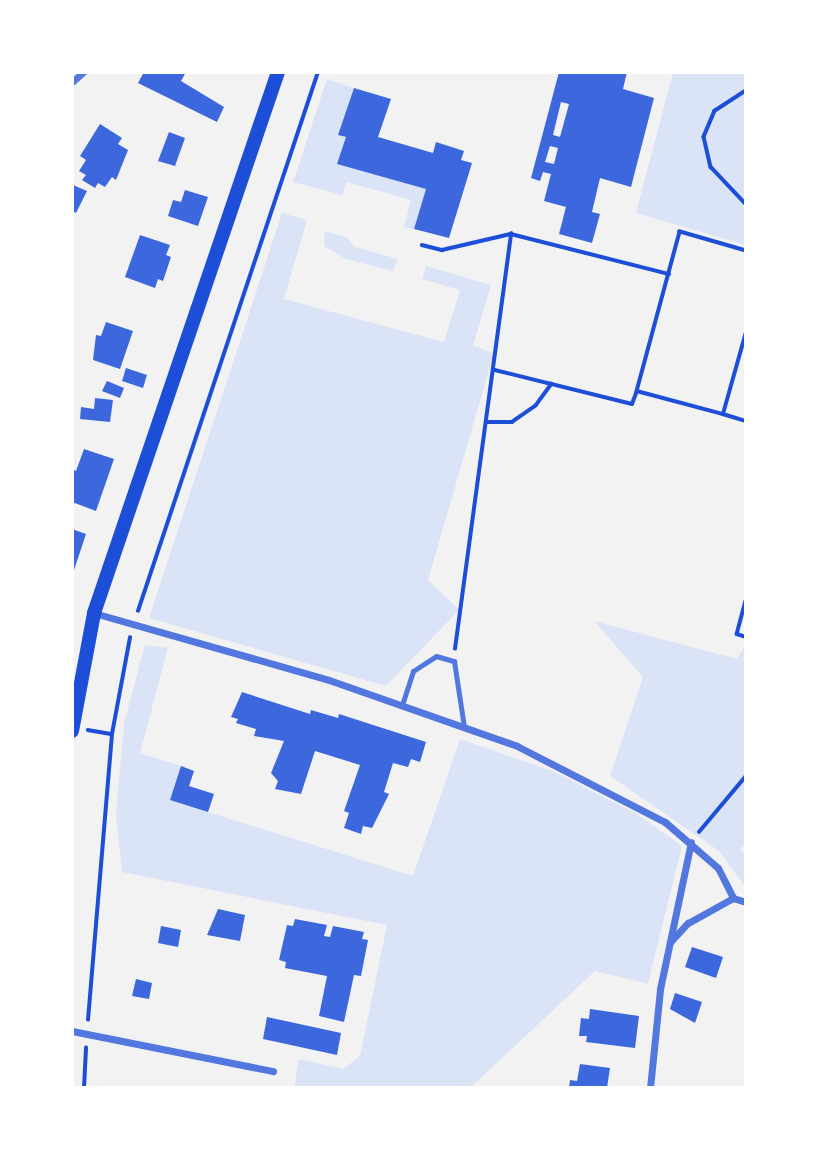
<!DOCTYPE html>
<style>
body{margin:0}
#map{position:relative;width:818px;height:1160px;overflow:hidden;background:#f2f2f2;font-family:"Varela Round",sans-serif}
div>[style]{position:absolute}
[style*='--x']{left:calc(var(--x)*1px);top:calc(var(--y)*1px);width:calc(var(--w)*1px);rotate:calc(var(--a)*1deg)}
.green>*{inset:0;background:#dbe4f7}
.building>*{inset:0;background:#3d67dc}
.path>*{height:3.5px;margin:-1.75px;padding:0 1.75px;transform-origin:1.75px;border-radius:1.75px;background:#1d4ed8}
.service>*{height:5px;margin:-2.5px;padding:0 2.5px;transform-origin:2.5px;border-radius:2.5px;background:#5277de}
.minor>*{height:7px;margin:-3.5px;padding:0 3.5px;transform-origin:3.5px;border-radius:3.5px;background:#5277de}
.secondary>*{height:14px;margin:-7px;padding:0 7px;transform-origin:7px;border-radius:7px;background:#1d4ed8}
span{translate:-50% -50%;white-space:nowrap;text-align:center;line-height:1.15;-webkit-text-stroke:6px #fff;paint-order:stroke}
.frame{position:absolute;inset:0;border:74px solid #fff;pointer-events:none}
</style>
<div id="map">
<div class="green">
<div style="clip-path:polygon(673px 72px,746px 72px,746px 245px,636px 213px)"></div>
<div style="clip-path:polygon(327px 79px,354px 88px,339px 134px,426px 189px,414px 229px,404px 227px,411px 200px,347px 182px,342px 195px,293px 182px)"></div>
<div style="clip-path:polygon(282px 213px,307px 220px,284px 299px,444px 342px,460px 290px,422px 279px,426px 266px,491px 285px,473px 346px,494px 353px,428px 580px,459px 610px,386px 686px,149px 618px)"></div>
<div style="clip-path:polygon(325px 231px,346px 237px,355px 247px,398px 259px,393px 271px,346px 259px,324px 246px)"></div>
<div style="clip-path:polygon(594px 621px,737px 659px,746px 644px,746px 843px,740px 850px,746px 855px,746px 888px,719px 851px,610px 776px,643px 677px)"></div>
<div style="clip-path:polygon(145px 645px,168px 648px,140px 753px,181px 766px,170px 800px,413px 876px,460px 739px,553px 771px,637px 814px,682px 846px,648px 984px,595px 971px,470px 1088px,294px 1088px,299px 1059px,343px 1069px,360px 1056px,387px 925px,122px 872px,116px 814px,124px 723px)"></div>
</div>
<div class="building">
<div style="clip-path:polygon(144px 72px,186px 72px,181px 81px,224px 107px,217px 122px,138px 83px)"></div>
<div style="clip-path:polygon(evenodd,559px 72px,627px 72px,623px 89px,654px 98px,631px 187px,600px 178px,592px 212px,600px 214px,592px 243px,559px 234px,566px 207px,544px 201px,551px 174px,543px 172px,540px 181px,531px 178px,559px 72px,561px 102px,569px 104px,560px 137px,553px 135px,561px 102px,559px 72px,550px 146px,558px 148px,554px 164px,545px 162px,550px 146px)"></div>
<div style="clip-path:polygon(354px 88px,391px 99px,378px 137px,433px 153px,436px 142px,464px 151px,461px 160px,472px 163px,449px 238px,414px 229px,426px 189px,337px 164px,346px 137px,338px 135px)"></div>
<div style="clip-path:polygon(100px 124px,122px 138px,118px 144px,128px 150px,116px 180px,112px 177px,105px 187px,98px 183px,95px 188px,82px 180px,86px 175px,79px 171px,86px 160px,80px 156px)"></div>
<div style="clip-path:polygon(169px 132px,185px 138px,175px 166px,158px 161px)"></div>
<div style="clip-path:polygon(73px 185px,87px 191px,76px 213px,72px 211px)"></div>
<div style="clip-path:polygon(185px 190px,208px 197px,198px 226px,168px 216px,173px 200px,181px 202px)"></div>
<div style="clip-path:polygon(140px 235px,170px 245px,166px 255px,171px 257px,163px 281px,158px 279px,155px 288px,125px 277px)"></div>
<div style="clip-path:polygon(106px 322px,133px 331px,120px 369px,93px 360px,96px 335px,101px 336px)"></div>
<div style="clip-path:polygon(126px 368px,147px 375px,143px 388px,122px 381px)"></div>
<div style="clip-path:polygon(107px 381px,124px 388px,120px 398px,102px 391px)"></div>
<div style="clip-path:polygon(95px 398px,113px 400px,110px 422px,80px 419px,81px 407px,94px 409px)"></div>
<div style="clip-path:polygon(84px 449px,114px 459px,96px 511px,72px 502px,72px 469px,76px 471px)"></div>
<div style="clip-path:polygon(72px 529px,86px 534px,72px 576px)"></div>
<div style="clip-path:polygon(242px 692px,310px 714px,311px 710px,338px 718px,339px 714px,426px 742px,420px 762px,411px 759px,408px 767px,393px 763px,384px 792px,389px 794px,372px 828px,363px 826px,361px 834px,344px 828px,349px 813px,344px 811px,360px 765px,315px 751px,301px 794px,275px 789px,278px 781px,271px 773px,284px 741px,254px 736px,256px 729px,236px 723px,238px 719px,231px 717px)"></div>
<div style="clip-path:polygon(181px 766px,194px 771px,189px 786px,214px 794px,208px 812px,170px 800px)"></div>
<div style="clip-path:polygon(218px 909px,245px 915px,240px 941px,207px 935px)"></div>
<div style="clip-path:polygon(295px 919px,327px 925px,324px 936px,330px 937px,333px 926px,364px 932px,362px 939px,368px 940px,361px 976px,354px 975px,344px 1022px,319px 1016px,327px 976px,285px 968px,286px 962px,279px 960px,287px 925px,293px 926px)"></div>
<div style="clip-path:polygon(161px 926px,181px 930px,178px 947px,158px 943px)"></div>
<div style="clip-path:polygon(692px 947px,723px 957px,716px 978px,685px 967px)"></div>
<div style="clip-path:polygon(136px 979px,152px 983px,149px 999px,132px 996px)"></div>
<div style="clip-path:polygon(675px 993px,702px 1002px,695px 1023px,670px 1009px)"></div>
<div style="clip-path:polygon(590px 1009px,639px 1016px,635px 1048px,586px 1042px,587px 1036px,579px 1036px,581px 1018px,589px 1019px)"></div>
<div style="clip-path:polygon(267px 1017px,341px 1033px,337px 1055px,263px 1039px)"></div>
<div style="clip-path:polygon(580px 1064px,610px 1068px,607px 1088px,569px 1088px,570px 1080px,577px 1081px)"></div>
</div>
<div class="path">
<div style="--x:746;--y:91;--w:37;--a:147"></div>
<div style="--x:715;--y:111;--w:28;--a:113"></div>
<div style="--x:704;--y:137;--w:31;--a:77"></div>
<div style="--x:711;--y:167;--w:51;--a:46.6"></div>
<div style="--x:422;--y:245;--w:21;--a:14"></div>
<div style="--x:442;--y:250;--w:71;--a:-13.1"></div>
<div style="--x:511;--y:234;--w:163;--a:14.2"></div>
<div style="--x:746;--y:251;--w:69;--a:-163.9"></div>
<div style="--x:680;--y:232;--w:165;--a:105.1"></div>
<div style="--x:637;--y:391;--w:89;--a:15"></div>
<div style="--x:723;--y:414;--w:85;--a:-74.3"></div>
<div style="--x:495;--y:370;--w:141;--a:13.9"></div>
<div style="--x:632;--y:404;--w:14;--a:-69"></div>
<div style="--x:723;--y:414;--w:24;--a:17"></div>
<div style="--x:487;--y:422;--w:25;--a:0"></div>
<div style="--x:512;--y:422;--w:29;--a:-35"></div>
<div style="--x:536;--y:405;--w:26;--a:-54"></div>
<div style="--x:746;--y:601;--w:34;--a:105"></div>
<div style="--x:737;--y:634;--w:9;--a:18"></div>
<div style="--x:138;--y:611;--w:568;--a:-71.53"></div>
<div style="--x:455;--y:649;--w:419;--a:-82.3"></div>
<div style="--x:88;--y:730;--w:23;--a:10"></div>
<div style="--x:699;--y:832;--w:73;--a:-50"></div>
<div style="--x:88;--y:1020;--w:287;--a:-85.2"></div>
<div style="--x:112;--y:734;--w:98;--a:-79.4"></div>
<div style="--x:84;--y:1088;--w:40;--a:-87.1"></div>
</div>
<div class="service">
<div style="--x:402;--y:705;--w:36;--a:-72"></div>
<div style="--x:413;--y:671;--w:27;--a:-33"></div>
<div style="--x:436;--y:656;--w:19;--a:16"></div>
<div style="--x:454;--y:661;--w:67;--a:81.4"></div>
</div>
<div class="minor">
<div style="--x:72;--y:82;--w:15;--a:-42"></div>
<div style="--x:94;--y:613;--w:244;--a:15.9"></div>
<div style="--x:329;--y:680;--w:199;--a:19.3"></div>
<div style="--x:517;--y:746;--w:166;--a:27.2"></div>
<div style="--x:665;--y:822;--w:70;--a:41"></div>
<div style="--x:718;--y:868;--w:34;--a:63"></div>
<div style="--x:733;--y:898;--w:14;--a:17"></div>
<div style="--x:670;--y:942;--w:26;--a:-47"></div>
<div style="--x:688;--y:923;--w:51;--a:-29.1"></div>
<div style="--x:72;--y:1031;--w:205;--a:11.3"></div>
<div style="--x:650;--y:1088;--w:100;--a:-84.2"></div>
<div style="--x:660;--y:989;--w:150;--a:-78.1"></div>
</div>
<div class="secondary">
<div style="--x:72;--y:731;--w:120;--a:-79.4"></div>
<div style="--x:94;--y:613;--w:571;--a:-71.22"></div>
</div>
<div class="frame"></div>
</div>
